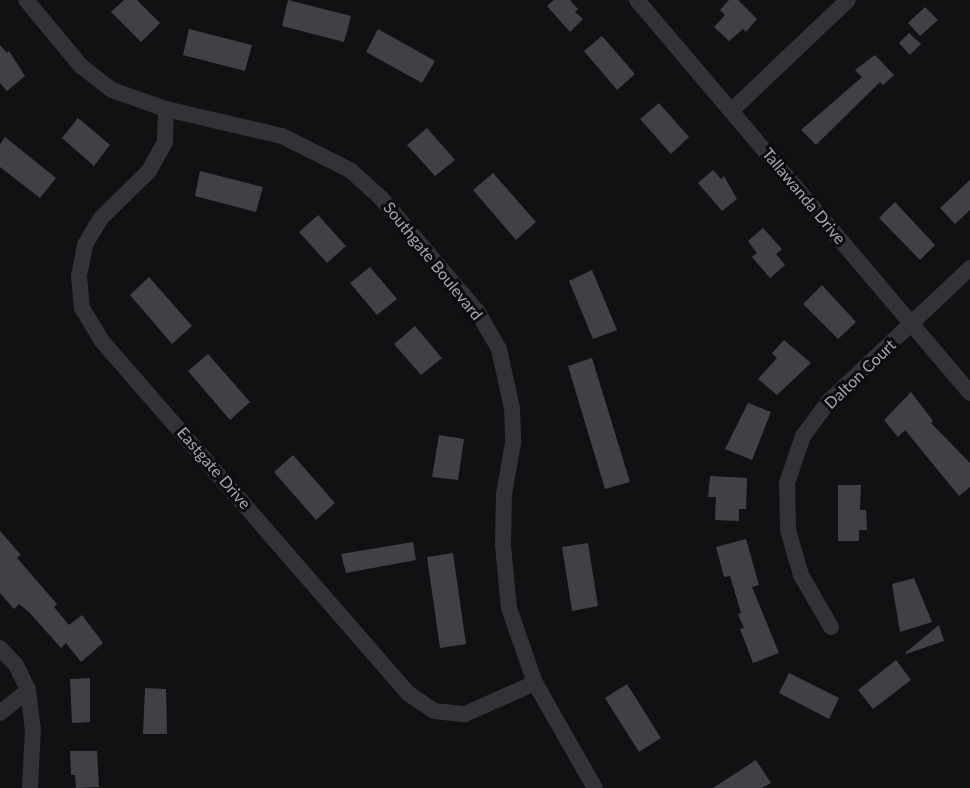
<!DOCTYPE html>
<style>
body{margin:0}
#map{position:relative;width:970px;height:788px;overflow:hidden;background:#111113;font-family:Lato,sans-serif}
div>[style]{position:absolute}
[style*='--x']{left:calc(var(--x)*1px);top:calc(var(--y)*1px);width:calc(var(--w)*1px);rotate:calc(var(--a)*1deg)}
.building>*{inset:0;background:#404146}
.minor>*{height:16px;margin:-8px;padding:0 8px;transform-origin:8px;border-radius:8px;background:#333337}
span{translate:-50% -50%;white-space:nowrap;text-align:center;line-height:1.15;-webkit-text-stroke:6px #0c0c0e;paint-order:stroke}
.street-label{font-size:16px;color:#a3a8b3}
</style>
<div id="map">
<div class="building">
<div style="clip-path:polygon(124px 0,137px 0,160px 23px,141px 42px,111px 12px)"></div>
<div style="clip-path:polygon(288px 0,351px 16px,344px 42px,282px 26px)"></div>
<div style="clip-path:polygon(554px 0,570px 0,578px 9px,575px 12px,583px 19px,570px 32px,547px 6px)"></div>
<div style="clip-path:polygon(729px 0,738px 0,757px 19px,746px 32px,743px 29px,729px 41px,714px 27px,725px 15px,720px 10px)"></div>
<div style="clip-path:polygon(925px 7px,938px 20px,920px 36px,908px 23px)"></div>
<div style="clip-path:polygon(189px 29px,252px 45px,245px 71px,183px 55px)"></div>
<div style="clip-path:polygon(378px 29px,435px 61px,422px 83px,366px 52px)"></div>
<div style="clip-path:polygon(909px 33px,921px 44px,910px 55px,899px 43px)"></div>
<div style="clip-path:polygon(602px 36px,635px 74px,617px 90px,584px 51px)"></div>
<div style="clip-path:polygon(0 45px,7px 53px,9px 51px,25px 76px,7px 91px,0 83px)"></div>
<div style="clip-path:polygon(875px 55px,894px 75px,883px 85px,880px 82px,816px 145px,801px 130px,862px 77px,855px 70px)"></div>
<div style="clip-path:polygon(659px 103px,689px 137px,671px 154px,640px 119px)"></div>
<div style="clip-path:polygon(78px 118px,110px 145px,94px 166px,62px 138px)"></div>
<div style="clip-path:polygon(427px 128px,455px 160px,435px 176px,407px 145px)"></div>
<div style="clip-path:polygon(5px 137px,56px 178px,40px 198px,0 167px,0 144px)"></div>
<div style="clip-path:polygon(713px 170px,721px 179px,724px 176px,737px 199px,722px 211px,698px 183px)"></div>
<div style="clip-path:polygon(200px 171px,263px 187px,256px 212px,195px 196px)"></div>
<div style="clip-path:polygon(493px 173px,536px 222px,516px 240px,473px 190px)"></div>
<div style="clip-path:polygon(970px 180px,970px 210px,955px 224px,940px 208px)"></div>
<div style="clip-path:polygon(895px 202px,935px 245px,920px 260px,879px 218px)"></div>
<div style="clip-path:polygon(318px 215px,346px 246px,327px 263px,299px 232px)"></div>
<div style="clip-path:polygon(763px 228px,782px 249px,776px 254px,785px 265px,770px 278px,752px 257px,757px 253px,748px 241px)"></div>
<div style="clip-path:polygon(370px 267px,397px 299px,377px 315px,350px 283px)"></div>
<div style="clip-path:polygon(592px 270px,617px 330px,593px 339px,569px 281px)"></div>
<div style="clip-path:polygon(149px 277px,192px 326px,172px 344px,130px 295px)"></div>
<div style="clip-path:polygon(822px 285px,856px 322px,838px 339px,803px 304px)"></div>
<div style="clip-path:polygon(415px 326px,442px 358px,421px 375px,394px 344px)"></div>
<div style="clip-path:polygon(784px 340px,811px 363px,777px 395px,758px 379px,777px 358px,772px 353px)"></div>
<div style="clip-path:polygon(208px 354px,250px 402px,230px 420px,188px 371px)"></div>
<div style="clip-path:polygon(592px 358px,630px 482px,605px 489px,568px 366px)"></div>
<div style="clip-path:polygon(911px 392px,933px 421px,931px 423px,970px 463px,970px 487px,959px 496px,905px 430px,898px 437px,884px 420px)"></div>
<div style="clip-path:polygon(748px 403px,771px 412px,752px 460px,725px 449px)"></div>
<div style="clip-path:polygon(439px 435px,464px 439px,458px 480px,432px 477px)"></div>
<div style="clip-path:polygon(293px 455px,335px 503px,316px 520px,274px 472px)"></div>
<div style="clip-path:polygon(710px 476px,747px 478px,746px 509px,739px 509px,739px 521px,715px 520px,716px 497px,708px 497px)"></div>
<div style="clip-path:polygon(838px 485px,861px 485px,860px 510px,866px 510px,867px 530px,859px 530px,859px 541px,838px 541px)"></div>
<div style="clip-path:polygon(0 531px,21px 555px,17px 558px,57px 604px,54px 607px,69px 625px,82px 615px,103px 643px,81px 662px,66px 643px,61px 648px,29px 612px,19px 604px,14px 609px,0 593px)"></div>
<div style="clip-path:polygon(746px 539px,759px 585px,752px 587px,779px 653px,753px 663px,740px 629px,744px 628px,738px 614px,741px 613px,730px 576px,724px 577px,716px 547px)"></div>
<div style="clip-path:polygon(413px 542px,416px 560px,346px 573px,341px 554px)"></div>
<div style="clip-path:polygon(588px 543px,598px 606px,572px 611px,562px 547px)"></div>
<div style="clip-path:polygon(453px 553px,466px 644px,440px 648px,427px 557px)"></div>
<div style="clip-path:polygon(914px 578px,932px 622px,900px 632px,892px 584px)"></div>
<div style="clip-path:polygon(939px 625px,944px 641px,906px 654px,905px 653px)"></div>
<div style="clip-path:polygon(896px 660px,911px 680px,873px 709px,858px 690px)"></div>
<div style="clip-path:polygon(789px 673px,839px 698px,829px 719px,779px 693px)"></div>
<div style="clip-path:polygon(90px 678px,90px 722px,72px 723px,70px 679px)"></div>
<div style="clip-path:polygon(627px 684px,661px 738px,639px 752px,605px 698px)"></div>
<div style="clip-path:polygon(145px 688px,166px 689px,167px 734px,143px 734px)"></div>
<div style="clip-path:polygon(70px 751px,97px 751px,99px 787px,76px 788px,75px 775px,71px 775px)"></div>
<div style="clip-path:polygon(756px 760px,771px 783px,762px 788px,713px 788px)"></div>
</div>
<div class="minor">
<div style="--x:26;--y:0;--w:86;--a:50.2"></div>
<div style="--x:81;--y:66;--w:39;--a:38"></div>
<div style="--x:112;--y:90;--w:57;--a:19.4"></div>
<div style="--x:166;--y:109;--w:119;--a:13.1"></div>
<div style="--x:282;--y:136;--w:76;--a:26.6"></div>
<div style="--x:350;--y:170;--w:42;--a:42.1"></div>
<div style="--x:381;--y:198;--w:148;--a:49.7"></div>
<div style="--x:477;--y:311;--w:44;--a:59.9"></div>
<div style="--x:499;--y:349;--w:60;--a:77.6"></div>
<div style="--x:512;--y:408;--w:35;--a:88"></div>
<div style="--x:513;--y:443;--w:52;--a:100"></div>
<div style="--x:504;--y:494;--w:51;--a:91.1"></div>
<div style="--x:503;--y:545;--w:63;--a:84.6"></div>
<div style="--x:509;--y:608;--w:79;--a:70.9"></div>
<div style="--x:535;--y:683;--w:121;--a:60.3"></div>
<div style="--x:637;--y:0;--w:515;--a:49.72"></div>
<div style="--x:166;--y:109;--w:33;--a:92"></div>
<div style="--x:165;--y:142;--w:33;--a:119"></div>
<div style="--x:149;--y:171;--w:67;--a:135.6"></div>
<div style="--x:101;--y:218;--w:31;--a:121"></div>
<div style="--x:85;--y:245;--w:32;--a:101"></div>
<div style="--x:79;--y:276;--w:32;--a:85"></div>
<div style="--x:82;--y:308;--w:37;--a:59"></div>
<div style="--x:101;--y:340;--w:469;--a:49"></div>
<div style="--x:409;--y:694;--w:30;--a:34"></div>
<div style="--x:434;--y:711;--w:31;--a:6"></div>
<div style="--x:465;--y:714;--w:77;--a:-23.9"></div>
<div style="--x:731;--y:111;--w:161;--a:-43.5"></div>
<div style="--x:831;--y:627;--w:60;--a:-120"></div>
<div style="--x:801;--y:575;--w:47;--a:-106.1"></div>
<div style="--x:788;--y:530;--w:47;--a:-91.2"></div>
<div style="--x:787;--y:483;--w:50;--a:-71.2"></div>
<div style="--x:803;--y:436;--w:44;--a:-53.4"></div>
<div style="--x:829;--y:401;--w:194;--a:-43.3"></div>
<div style="--x:0;--y:648;--w:23;--a:47"></div>
<div style="--x:16;--y:665;--w:28;--a:64"></div>
<div style="--x:28;--y:690;--w:38;--a:83"></div>
<div style="--x:33;--y:728;--w:60;--a:92.9"></div>
<div style="--x:0;--y:713;--w:36;--a:-39"></div>
</div>
<div class="street-label">
<span style="left:804px;top:196px;rotate:50deg">Tallawanda Drive</span>
<span style="left:433px;top:261px;rotate:51deg">Southgate Boulevard</span>
<span style="left:860px;top:374px;rotate:-44deg">Dalton Court</span>
<span style="left:214px;top:468px;rotate:49deg">Eastgate Drive</span>
</div>
</div>
